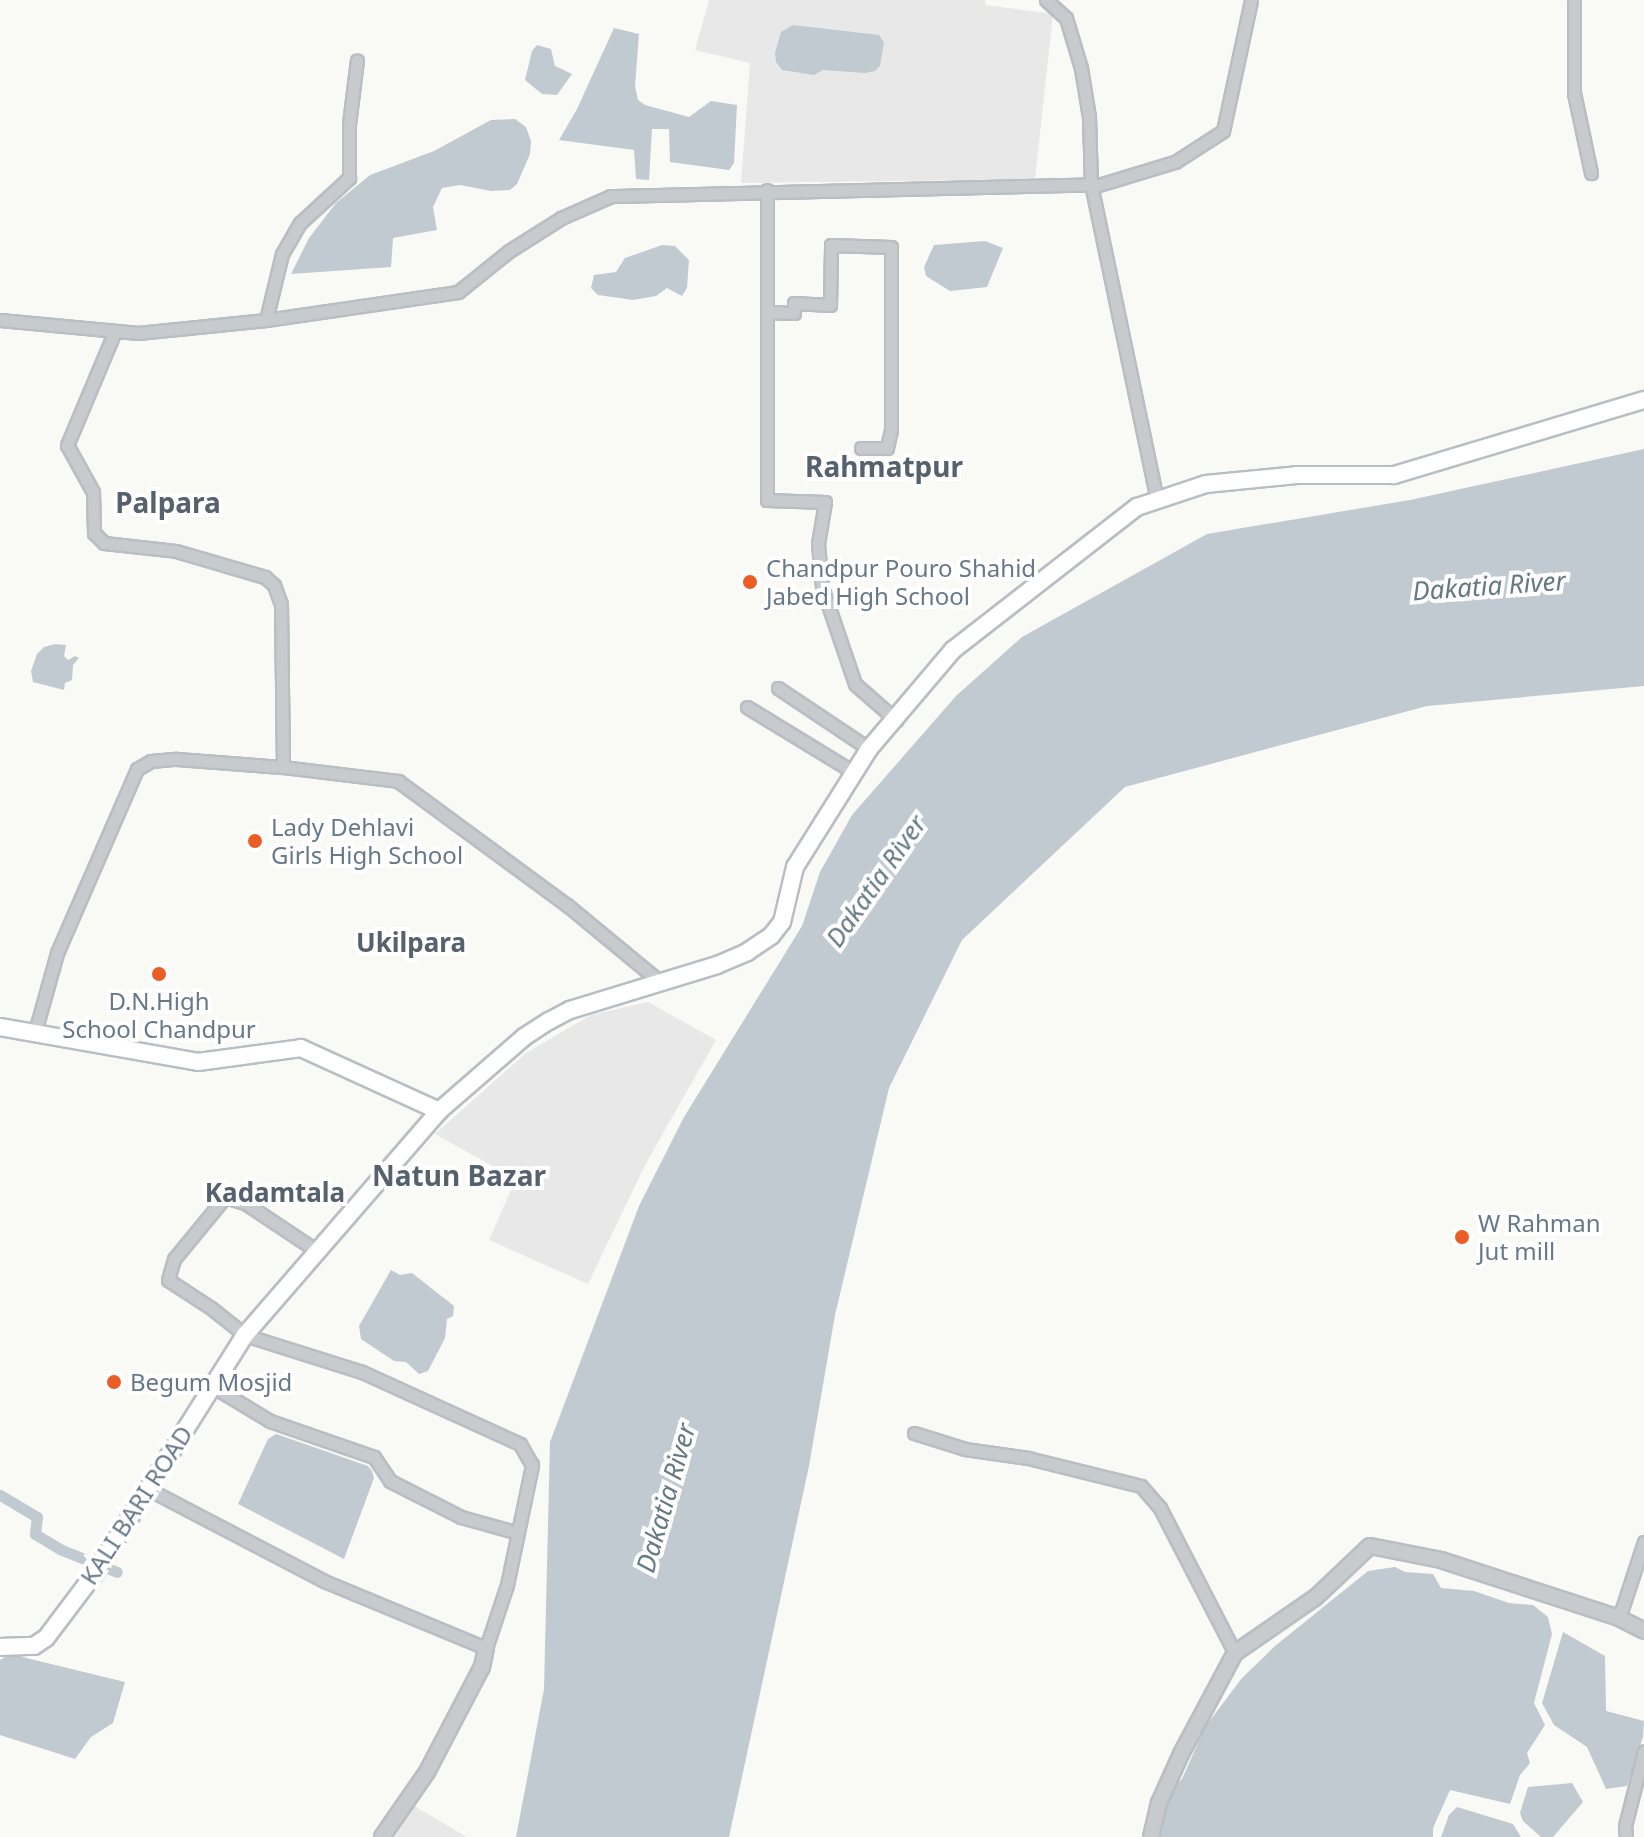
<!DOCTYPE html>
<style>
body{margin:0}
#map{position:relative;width:1644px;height:1837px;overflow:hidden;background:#f9f9f6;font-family:"Noto Sans",sans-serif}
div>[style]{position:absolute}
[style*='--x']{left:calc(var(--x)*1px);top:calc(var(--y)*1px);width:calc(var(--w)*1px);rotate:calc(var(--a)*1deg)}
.built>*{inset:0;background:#e7e8e7}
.water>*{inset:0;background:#c1cad0}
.canal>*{height:11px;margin:-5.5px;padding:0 5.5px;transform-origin:5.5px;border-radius:5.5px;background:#c1cad0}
.roads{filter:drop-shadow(2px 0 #b9bec3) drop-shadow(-2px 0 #b9bec3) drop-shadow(0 2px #b9bec3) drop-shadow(0 -2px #b9bec3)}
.minor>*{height:11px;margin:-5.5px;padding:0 5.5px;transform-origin:5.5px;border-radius:5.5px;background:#c7cbce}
.tertiary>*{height:14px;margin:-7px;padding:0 7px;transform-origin:7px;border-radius:7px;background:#c7cbce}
.secondary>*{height:16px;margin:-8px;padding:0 8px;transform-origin:8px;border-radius:8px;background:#fff}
.dots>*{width:22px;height:22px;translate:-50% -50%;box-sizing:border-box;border:4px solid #fff;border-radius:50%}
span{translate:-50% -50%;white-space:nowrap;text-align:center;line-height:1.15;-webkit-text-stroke:8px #fff;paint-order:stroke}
.poi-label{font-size:24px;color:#677888}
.left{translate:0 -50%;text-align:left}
.street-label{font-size:24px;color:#677888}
.water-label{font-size:26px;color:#637983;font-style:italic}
.neighbourhood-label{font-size:26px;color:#55616d;font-weight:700}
.quarter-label{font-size:28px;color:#55616d;font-weight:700}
</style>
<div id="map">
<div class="built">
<div style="clip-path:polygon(709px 0,985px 0,985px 5px,1053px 14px,1035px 179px,741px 183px,750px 63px,695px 50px)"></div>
<div style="clip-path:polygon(648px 1002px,716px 1040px,645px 1165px,588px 1284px,489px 1240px,516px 1179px,435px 1134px,526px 1053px,591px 1015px)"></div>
<div style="clip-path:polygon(414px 1806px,467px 1837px,395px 1837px)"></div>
</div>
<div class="water">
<div style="clip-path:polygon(793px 25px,879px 35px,884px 43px,880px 66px,875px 71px,865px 73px,823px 70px,814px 75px,782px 70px,776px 62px,775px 53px,781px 32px)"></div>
<div style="clip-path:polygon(614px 28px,639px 34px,635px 86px,638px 100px,645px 105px,689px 117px,711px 101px,737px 105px,734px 163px,729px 170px,670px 162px,669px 129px,652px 129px,649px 180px,636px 179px,634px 150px,559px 140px,577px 109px)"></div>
<div style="clip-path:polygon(537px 45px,551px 49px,555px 66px,572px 74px,557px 95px,542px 94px,525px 80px,532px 51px)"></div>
<div style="clip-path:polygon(515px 119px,526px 127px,531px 141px,530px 154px,517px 184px,510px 190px,491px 191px,460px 185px,442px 188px,433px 207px,437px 230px,393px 238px,391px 267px,291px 274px,309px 238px,336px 203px,370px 175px,434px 151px,491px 120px)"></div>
<div style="clip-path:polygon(985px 241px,1003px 248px,987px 287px,950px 291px,926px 276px,924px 267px,934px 245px)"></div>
<div style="clip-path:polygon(662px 245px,675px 246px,689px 260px,687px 288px,682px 296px,667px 288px,656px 296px,633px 300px,598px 295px,591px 288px,594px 275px,616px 272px,625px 258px)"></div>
<div style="clip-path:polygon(1644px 449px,1644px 686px,1427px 706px,1125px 787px,962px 940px,889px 1088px,835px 1315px,809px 1466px,729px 1837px,516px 1837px,544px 1689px,550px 1442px,639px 1206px,684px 1117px,802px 926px,820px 872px,852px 815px,956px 696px,1022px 637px,1207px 534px,1410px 500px)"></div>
<div style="clip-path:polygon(55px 644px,66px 645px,64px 656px,68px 660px,75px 656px,79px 658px,73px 665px,72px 680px,65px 683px,64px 690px,33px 682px,31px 671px,37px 654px,44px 647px)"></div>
<div style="clip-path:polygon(391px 1270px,400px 1275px,412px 1273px,454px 1306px,453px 1316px,447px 1319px,445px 1338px,428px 1371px,419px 1374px,406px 1362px,394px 1361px,361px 1339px,359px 1326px)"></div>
<div style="clip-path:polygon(276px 1434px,368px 1466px,372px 1471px,374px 1478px,344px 1559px,238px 1504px,268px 1439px)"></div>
<div style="clip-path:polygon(1395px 1567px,1405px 1572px,1433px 1574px,1441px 1588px,1474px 1591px,1509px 1603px,1533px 1605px,1548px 1617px,1552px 1634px,1534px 1703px,1545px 1725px,1527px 1753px,1530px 1763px,1520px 1775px,1510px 1804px,1450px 1790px,1433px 1828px,1433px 1837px,1152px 1837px,1157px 1802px,1182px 1779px,1205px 1727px,1242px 1678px,1275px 1646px,1368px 1571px)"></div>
<div style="clip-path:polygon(1563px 1632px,1605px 1656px,1606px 1711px,1644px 1721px,1643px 1737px,1627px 1786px,1606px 1789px,1587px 1747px,1554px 1725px,1542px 1703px)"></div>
<div style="clip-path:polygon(10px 1654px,125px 1682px,113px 1723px,91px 1737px,75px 1759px,0 1735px,0 1660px)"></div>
<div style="clip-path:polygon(1572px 1783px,1583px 1802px,1553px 1837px,1541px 1837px,1523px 1821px,1520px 1813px,1528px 1787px)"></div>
<div style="clip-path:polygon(1457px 1807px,1513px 1824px,1521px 1837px,1441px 1837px,1449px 1815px)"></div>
</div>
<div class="canal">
<div style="--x:0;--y:1495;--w:43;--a:30.7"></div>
<div style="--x:37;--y:1517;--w:17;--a:97"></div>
<div style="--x:35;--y:1534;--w:31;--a:31"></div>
<div style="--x:62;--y:1550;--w:59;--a:21.8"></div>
</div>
<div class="roads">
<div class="minor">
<div style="--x:1046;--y:0;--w:27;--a:42"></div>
<div style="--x:1066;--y:18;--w:52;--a:73.3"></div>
<div style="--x:1081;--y:68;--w:50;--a:80.7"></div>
<div style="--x:1089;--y:117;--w:67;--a:88.3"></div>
<div style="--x:1091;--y:184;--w:324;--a:78.2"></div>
<div style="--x:1574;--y:0;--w:93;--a:90"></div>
<div style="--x:1574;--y:93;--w:82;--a:78"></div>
<div style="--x:1092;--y:187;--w:87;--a:-16.8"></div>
<div style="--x:1175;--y:162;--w:57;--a:-32.9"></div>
<div style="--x:1223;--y:131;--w:134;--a:-77.9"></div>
<div style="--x:767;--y:190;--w:310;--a:90"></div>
<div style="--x:767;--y:500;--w:58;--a:2"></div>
<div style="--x:825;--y:502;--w:43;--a:99.5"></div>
<div style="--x:818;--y:544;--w:43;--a:84.7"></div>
<div style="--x:822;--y:587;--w:102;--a:71.2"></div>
<div style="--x:855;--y:684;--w:55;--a:41.3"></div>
<div style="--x:767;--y:312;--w:27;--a:2"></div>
<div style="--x:794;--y:313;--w:10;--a:-90"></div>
<div style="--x:794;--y:303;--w:36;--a:3"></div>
<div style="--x:830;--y:305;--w:60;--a:-89"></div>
<div style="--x:831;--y:245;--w:60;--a:1.9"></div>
<div style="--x:891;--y:247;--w:183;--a:90"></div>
<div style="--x:891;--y:430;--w:18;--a:103"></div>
<div style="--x:887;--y:448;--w:26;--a:180"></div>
<div style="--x:0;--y:320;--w:139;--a:5.4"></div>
<div style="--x:138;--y:333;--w:129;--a:-5.8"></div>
<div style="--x:266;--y:320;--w:194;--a:-8.3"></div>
<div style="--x:458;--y:292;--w:65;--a:-38.8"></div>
<div style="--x:509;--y:251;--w:62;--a:-32.4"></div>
<div style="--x:561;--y:218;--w:55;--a:-23.7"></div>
<div style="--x:611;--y:196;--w:480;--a:-1.4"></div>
<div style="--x:266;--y:320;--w:68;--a:-76.4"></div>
<div style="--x:282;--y:254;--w:36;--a:-60"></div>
<div style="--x:300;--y:223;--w:67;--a:-42.6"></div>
<div style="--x:349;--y:178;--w:54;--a:-90"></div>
<div style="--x:349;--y:124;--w:64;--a:-82.9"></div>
<div style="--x:115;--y:331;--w:124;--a:112.8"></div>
<div style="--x:67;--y:445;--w:54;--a:61"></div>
<div style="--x:93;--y:492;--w:41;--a:88.6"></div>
<div style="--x:94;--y:533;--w:14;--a:45"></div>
<div style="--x:104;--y:543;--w:72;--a:6.3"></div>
<div style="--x:176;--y:551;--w:93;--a:16.3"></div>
<div style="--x:265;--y:577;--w:12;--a:42"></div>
<div style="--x:274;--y:585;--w:20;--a:70"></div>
<div style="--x:281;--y:604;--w:163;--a:89.3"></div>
<div style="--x:283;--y:767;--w:116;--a:6.9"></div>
<div style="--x:398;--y:781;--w:210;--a:36.3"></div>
<div style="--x:567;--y:905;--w:119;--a:39.6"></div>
<div style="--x:778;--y:688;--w:110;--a:33.8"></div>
<div style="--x:747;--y:707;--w:123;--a:31.4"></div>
<div style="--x:35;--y:1032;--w:82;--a:-74.4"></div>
<div style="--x:57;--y:953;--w:201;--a:-66.5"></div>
<div style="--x:137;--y:769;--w:16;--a:-30"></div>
<div style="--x:151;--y:761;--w:25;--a:-5"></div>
<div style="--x:176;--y:759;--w:107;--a:4.3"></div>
<div style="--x:212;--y:1386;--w:68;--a:31.1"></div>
<div style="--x:270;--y:1421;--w:110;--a:19.1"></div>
<div style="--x:374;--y:1457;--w:29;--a:56"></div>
<div style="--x:390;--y:1481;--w:80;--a:26.9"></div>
<div style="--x:461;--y:1517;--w:56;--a:15.5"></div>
<div style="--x:914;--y:1433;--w:53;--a:17.4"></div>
<div style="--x:965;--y:1449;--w:64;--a:8.1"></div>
<div style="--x:1028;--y:1458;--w:116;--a:13.9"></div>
<div style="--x:1141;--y:1486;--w:29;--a:49"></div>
<div style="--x:1160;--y:1508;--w:163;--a:62.7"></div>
<div style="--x:148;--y:1489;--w:199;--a:27.6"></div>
<div style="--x:324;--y:1581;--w:175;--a:22.5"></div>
<div style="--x:486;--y:1648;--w:66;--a:-71.6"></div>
<div style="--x:507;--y:1585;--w:123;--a:-78.2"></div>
<div style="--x:532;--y:1465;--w:24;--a:-120"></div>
<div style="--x:520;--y:1444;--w:174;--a:-155.5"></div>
<div style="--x:362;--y:1372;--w:123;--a:-162.5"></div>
<div style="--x:245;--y:1335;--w:43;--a:-141.5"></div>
<div style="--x:211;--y:1308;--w:51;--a:-146.9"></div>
<div style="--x:168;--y:1280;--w:22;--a:-74"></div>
<div style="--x:174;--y:1259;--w:80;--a:-50.6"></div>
<div style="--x:225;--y:1197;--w:21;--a:17"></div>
<div style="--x:245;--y:1203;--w:87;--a:33.7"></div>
<div style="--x:1619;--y:1618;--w:80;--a:-71.8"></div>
<div style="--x:1626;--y:1837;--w:11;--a:-95"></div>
<div style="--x:1625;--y:1826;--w:77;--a:-75.8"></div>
</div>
<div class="tertiary">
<div style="--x:382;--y:1837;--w:79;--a:-55.3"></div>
<div style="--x:427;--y:1772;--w:119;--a:-62.4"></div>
<div style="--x:482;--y:1667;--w:19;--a:-78"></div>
<div style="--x:1151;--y:1837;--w:35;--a:-77"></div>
<div style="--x:1159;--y:1803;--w:54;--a:-65.8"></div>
<div style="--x:1181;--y:1754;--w:115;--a:-61.9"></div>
<div style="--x:1235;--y:1653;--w:98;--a:-34.7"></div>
<div style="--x:1316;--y:1597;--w:74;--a:-43.4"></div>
<div style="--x:1370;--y:1546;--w:72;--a:11.2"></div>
<div style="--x:1441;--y:1560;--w:187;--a:18"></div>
<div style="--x:1619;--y:1618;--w:28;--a:27"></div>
</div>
<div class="secondary">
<div style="--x:0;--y:1027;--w:201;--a:10"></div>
<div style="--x:198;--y:1062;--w:104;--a:-7.7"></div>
<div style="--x:301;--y:1048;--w:152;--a:24.5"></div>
<div style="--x:0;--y:1647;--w:34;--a:-2"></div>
<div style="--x:34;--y:1646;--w:14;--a:-34"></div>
<div style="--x:46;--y:1638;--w:81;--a:-53"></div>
<div style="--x:95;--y:1573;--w:281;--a:-57.8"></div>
<div style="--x:245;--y:1335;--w:296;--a:-49.1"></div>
<div style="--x:439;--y:1111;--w:113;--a:-41"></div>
<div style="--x:524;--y:1037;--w:30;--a:-33"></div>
<div style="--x:549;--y:1021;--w:24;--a:-28"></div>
<div style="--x:570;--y:1010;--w:154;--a:-17"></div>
<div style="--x:717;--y:965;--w:33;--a:-23"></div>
<div style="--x:747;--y:952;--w:29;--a:-34"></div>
<div style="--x:771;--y:936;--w:18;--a:-52"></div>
<div style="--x:782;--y:922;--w:57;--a:-76.7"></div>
<div style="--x:795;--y:867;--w:139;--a:-57.9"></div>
<div style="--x:869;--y:749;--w:130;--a:-49.7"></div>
<div style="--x:953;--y:650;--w:233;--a:-37.9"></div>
<div style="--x:1137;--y:507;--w:73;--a:-18.4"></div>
<div style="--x:1206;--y:484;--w:91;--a:-5.6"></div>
<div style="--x:1297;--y:475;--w:97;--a:0"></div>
<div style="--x:1394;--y:475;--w:261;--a:-16.7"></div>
</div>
</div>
<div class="dots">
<div style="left:750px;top:582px;background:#ea5d25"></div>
<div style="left:255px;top:841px;background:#ea5d25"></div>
<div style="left:159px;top:974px;background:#ea5d25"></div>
<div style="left:1462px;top:1237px;background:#ea5d25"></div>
<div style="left:114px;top:1382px;background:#ea5d25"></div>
</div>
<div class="poi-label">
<span class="left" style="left:766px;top:582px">Chandpur Pouro Shahid<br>Jabed High School</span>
<span class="left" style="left:271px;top:841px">Lady Dehlavi<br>Girls High School</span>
<span style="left:159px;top:1015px">D.N.High<br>School Chandpur</span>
<span class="left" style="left:1478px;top:1237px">W Rahman<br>Jut mill</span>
<span class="left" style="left:130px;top:1382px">Begum Mosjid</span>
</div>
<div class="street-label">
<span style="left:136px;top:1505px;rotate:-57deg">KALI BARI ROAD</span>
</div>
<div class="water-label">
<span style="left:1489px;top:586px;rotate:-4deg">Dakatia River</span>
<span style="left:876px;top:881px;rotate:-55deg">Dakatia River</span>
<span style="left:666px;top:1498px;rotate:-74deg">Dakatia River</span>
</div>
<div class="neighbourhood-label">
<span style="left:411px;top:943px">Ukilpara</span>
<span style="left:275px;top:1193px">Kadamtala</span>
</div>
<div class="quarter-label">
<span style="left:884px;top:466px">Rahmatpur</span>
<span style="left:168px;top:502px">Palpara</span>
<span style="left:459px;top:1175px">Natun Bazar</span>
</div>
</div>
